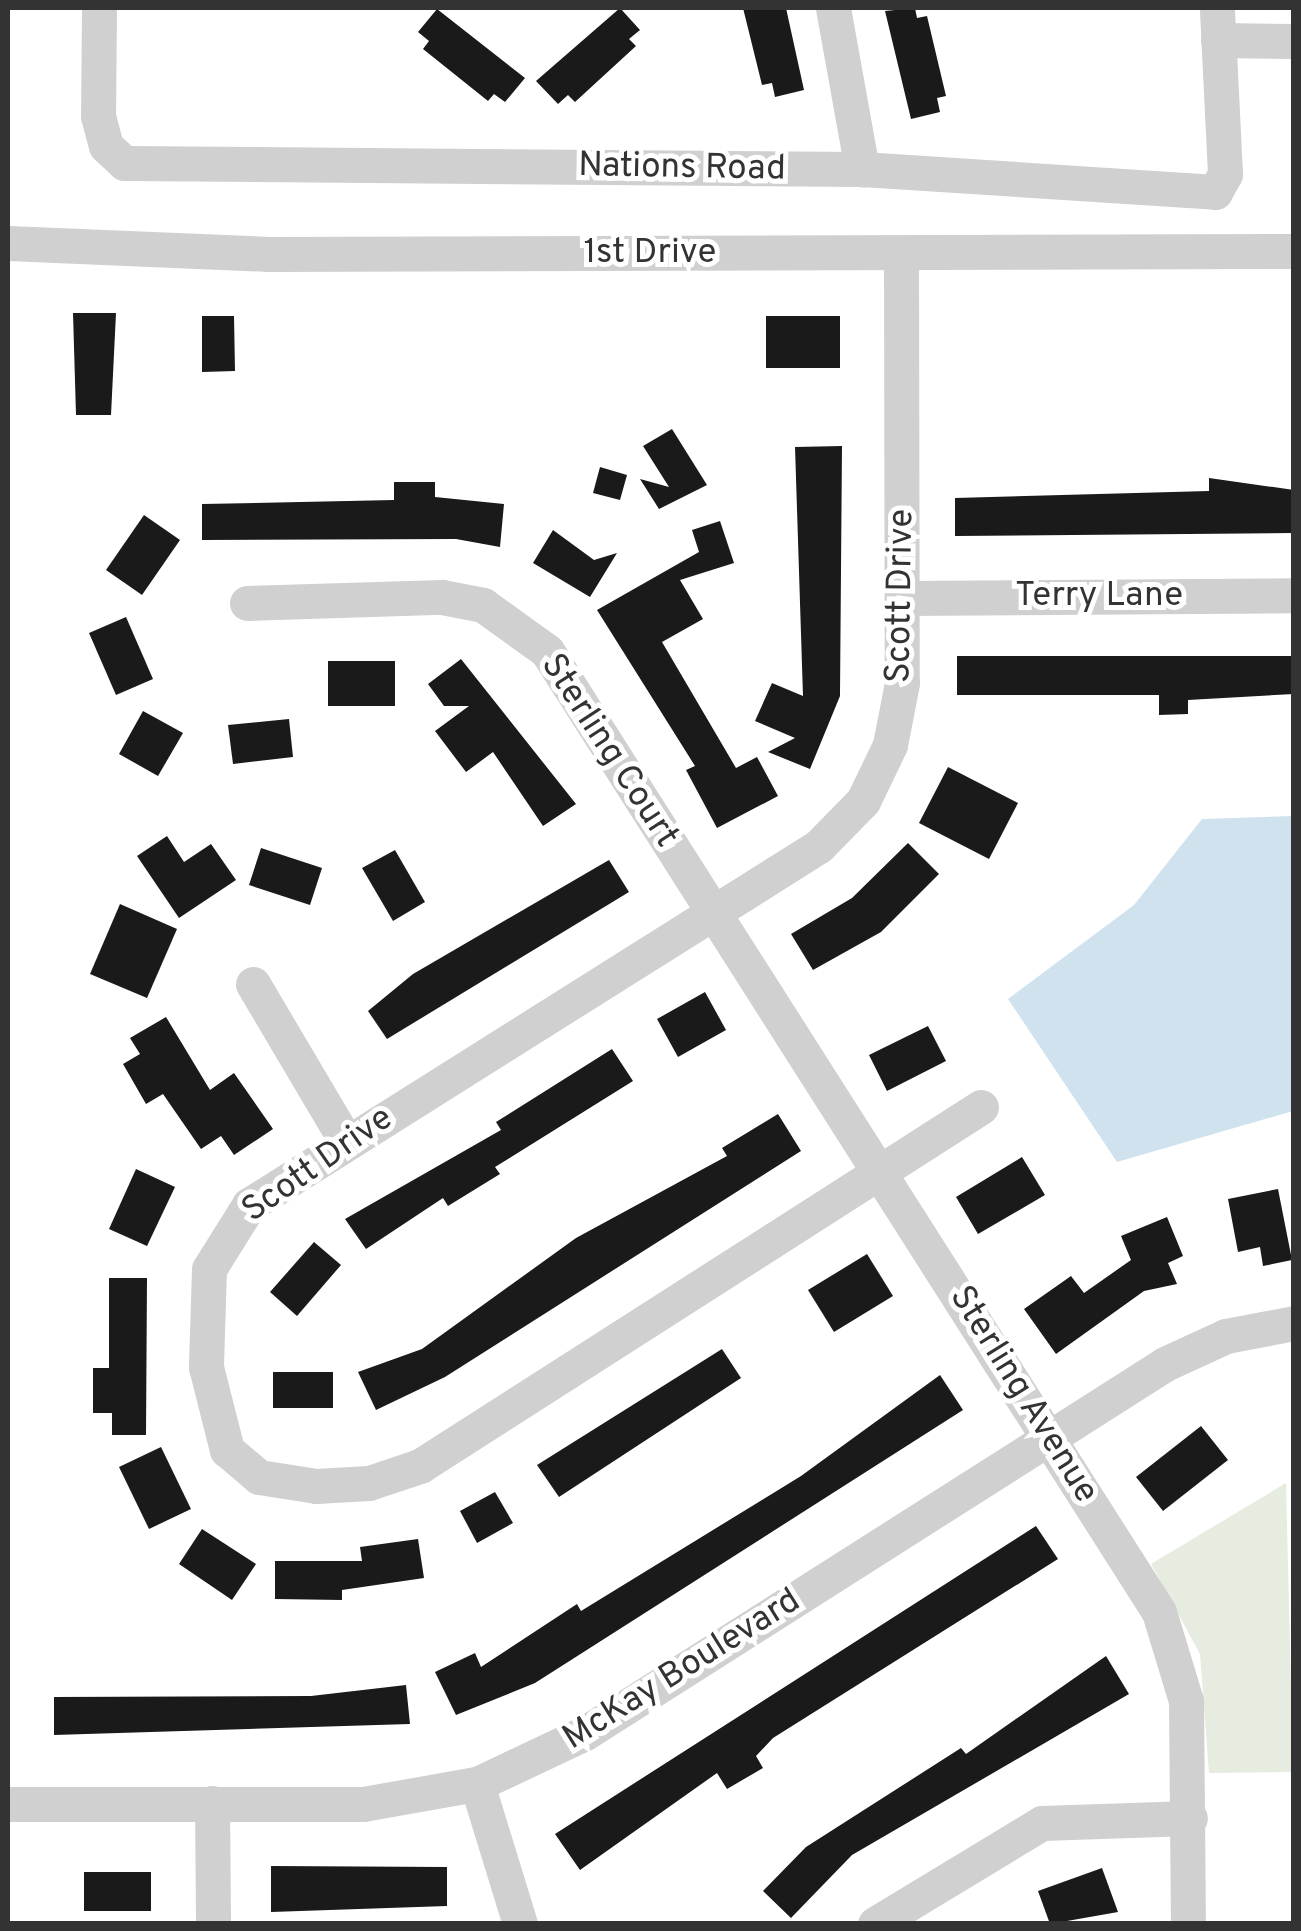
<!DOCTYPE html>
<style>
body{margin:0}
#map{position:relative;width:1301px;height:1931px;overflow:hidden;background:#fff;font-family:Overpass,sans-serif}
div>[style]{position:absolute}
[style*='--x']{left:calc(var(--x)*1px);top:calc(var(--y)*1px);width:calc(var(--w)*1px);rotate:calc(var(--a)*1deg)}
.green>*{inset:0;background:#e6ecdf}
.water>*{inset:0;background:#cfe2ee}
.building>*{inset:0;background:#1a1a1a}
.minor>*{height:35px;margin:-17.5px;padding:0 17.5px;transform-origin:17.5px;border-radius:17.5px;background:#d0d0d0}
span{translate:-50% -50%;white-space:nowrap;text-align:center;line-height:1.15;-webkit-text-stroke:10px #fff;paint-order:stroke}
.street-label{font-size:35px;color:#333}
.frame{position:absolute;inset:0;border:10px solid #333;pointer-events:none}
</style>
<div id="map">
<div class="green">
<div style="clip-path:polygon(1286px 1483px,1293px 1772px,1209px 1773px,1200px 1654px,1151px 1564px)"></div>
</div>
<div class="water">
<div style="clip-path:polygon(1293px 816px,1293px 1111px,1117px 1162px,1008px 999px,1134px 905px,1202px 819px)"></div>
</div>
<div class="building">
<div style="clip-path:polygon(620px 8px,640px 30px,629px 39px,636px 46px,575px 102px,568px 95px,558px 104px,536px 81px)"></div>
<div style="clip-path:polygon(743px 8px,786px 8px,804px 90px,775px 97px,772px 83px,762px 85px)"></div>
<div style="clip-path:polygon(915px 8px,917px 18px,927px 16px,946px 96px,937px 98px,940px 112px,911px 119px,885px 11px)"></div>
<div style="clip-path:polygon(437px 9px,525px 78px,505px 102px,494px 94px,488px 101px,423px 49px,429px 41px,418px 32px)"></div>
<div style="clip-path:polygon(73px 313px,116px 313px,111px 415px,76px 415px)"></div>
<div style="clip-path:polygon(202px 316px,234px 316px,235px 371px,202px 372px)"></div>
<div style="clip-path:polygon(766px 316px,840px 316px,840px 368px,766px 368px)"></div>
<div style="clip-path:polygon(672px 429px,707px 485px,659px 509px,640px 479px,669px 487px,643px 446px)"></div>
<div style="clip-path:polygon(842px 446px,840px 696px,810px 769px,768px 752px,795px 738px,755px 721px,772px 683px,803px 696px,795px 447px)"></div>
<div style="clip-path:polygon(600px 467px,627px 475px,620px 500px,593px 493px)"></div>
<div style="clip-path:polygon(1209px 478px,1294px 490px,1294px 533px,955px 536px,955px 498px,1209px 491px)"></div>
<div style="clip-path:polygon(394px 482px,435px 482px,435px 497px,504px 504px,500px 547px,456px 539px,202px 540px,202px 504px,394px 500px)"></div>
<div style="clip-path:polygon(144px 515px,180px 540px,142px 595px,106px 570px)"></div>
<div style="clip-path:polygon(720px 521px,734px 563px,680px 580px,703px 619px,662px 642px,736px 768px,757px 757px,778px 796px,717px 828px,686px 770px,695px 766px,597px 610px,699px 552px,692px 530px)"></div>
<div style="clip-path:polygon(553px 530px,594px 560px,617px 553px,590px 597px,533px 563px)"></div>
<div style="clip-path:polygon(126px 617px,153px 679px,116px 695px,89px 633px)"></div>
<div style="clip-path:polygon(957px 656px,1294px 656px,1294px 694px,1188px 700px,1188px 714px,1159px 715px,1159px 695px,957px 695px)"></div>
<div style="clip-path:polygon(461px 659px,576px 804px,543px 826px,493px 752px,466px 772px,435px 731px,469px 706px,444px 706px,428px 684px)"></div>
<div style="clip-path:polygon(328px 661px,395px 661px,395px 706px,328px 706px)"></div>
<div style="clip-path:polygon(143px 711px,183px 733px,158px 776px,119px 754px)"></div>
<div style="clip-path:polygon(289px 719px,293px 757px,233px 764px,228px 725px)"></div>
<div style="clip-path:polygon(948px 767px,1018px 803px,989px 859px,919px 823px)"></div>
<div style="clip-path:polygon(167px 836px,184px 862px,211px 844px,236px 880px,179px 918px,137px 856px)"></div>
<div style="clip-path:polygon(908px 843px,939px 874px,881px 932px,813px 970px,791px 934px,852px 898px)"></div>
<div style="clip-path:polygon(261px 848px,322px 868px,310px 905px,249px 885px)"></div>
<div style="clip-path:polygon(395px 850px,425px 902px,393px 921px,362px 868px)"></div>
<div style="clip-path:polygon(609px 860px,629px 892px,387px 1039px,368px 1011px,413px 974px)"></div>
<div style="clip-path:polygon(120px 904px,177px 929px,147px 998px,90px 974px)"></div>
<div style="clip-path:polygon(705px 992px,726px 1030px,678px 1057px,657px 1019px)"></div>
<div style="clip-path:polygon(166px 1017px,210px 1090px,234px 1073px,273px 1129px,234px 1155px,221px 1136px,201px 1149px,163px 1094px,146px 1104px,123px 1064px,140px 1054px,130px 1038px)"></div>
<div style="clip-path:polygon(928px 1026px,946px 1061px,887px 1091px,869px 1055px)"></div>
<div style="clip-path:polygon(612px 1049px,633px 1081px,495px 1167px,500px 1174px,448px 1206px,443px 1198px,366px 1249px,345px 1219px,501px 1130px,496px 1122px)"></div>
<div style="clip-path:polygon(778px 1114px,801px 1151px,445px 1377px,376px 1410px,358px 1372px,422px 1349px,576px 1238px,727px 1156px,722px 1148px)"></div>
<div style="clip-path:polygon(1022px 1157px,1045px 1195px,978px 1234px,956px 1197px)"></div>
<div style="clip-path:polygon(136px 1169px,175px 1187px,147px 1246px,109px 1229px)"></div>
<div style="clip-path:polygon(1278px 1189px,1292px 1260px,1263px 1266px,1260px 1247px,1238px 1252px,1228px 1199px)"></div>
<div style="clip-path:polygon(1167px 1217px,1183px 1256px,1168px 1263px,1177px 1284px,1144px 1291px,1056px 1354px,1024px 1309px,1071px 1276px,1084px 1293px,1131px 1260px,1121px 1236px)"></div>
<div style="clip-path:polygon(314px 1242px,341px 1265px,297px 1316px,270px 1292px)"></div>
<div style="clip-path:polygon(867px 1254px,893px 1296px,834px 1332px,808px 1290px)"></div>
<div style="clip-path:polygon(109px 1278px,147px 1278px,146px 1435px,112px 1435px,112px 1413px,93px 1413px,93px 1368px,109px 1368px)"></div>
<div style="clip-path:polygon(722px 1349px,741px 1378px,559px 1497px,537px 1465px)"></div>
<div style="clip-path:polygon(273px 1372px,333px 1372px,333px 1408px,273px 1408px)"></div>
<div style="clip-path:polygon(940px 1375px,963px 1410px,535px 1683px,456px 1715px,435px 1672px,475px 1653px,481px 1667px,577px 1604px,581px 1611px,801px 1476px)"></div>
<div style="clip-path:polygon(1201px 1426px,1228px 1460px,1163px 1511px,1136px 1477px)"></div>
<div style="clip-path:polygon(161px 1447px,191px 1509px,149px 1529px,119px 1467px)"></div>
<div style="clip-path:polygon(495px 1492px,513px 1523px,477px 1543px,460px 1511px)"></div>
<div style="clip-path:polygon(1036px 1526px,1058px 1559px,773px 1738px,756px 1756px,763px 1768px,727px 1789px,717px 1773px,580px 1870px,555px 1834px)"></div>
<div style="clip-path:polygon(202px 1529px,256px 1564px,232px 1600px,179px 1564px)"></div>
<div style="clip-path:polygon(418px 1539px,424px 1578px,342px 1590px,342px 1600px,275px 1599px,275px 1561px,362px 1561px,360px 1547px)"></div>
<div style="clip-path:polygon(1106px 1656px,1129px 1694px,852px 1855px,791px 1918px,763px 1891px,806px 1847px,961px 1748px,966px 1754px)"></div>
<div style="clip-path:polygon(406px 1685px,410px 1724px,54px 1735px,54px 1697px,311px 1696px)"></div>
<div style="clip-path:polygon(271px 1866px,447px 1867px,447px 1906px,271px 1912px)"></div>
<div style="clip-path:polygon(1102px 1868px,1118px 1912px,1050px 1924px,1038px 1891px)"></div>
<div style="clip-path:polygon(84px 1872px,151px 1872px,151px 1911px,84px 1911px)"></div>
</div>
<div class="minor">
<div style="--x:99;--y:8;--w:108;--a:90.5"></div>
<div style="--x:98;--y:116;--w:31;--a:75"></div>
<div style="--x:106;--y:146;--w:25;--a:43"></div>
<div style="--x:124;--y:163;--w:738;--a:0.47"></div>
<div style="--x:862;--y:169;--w:354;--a:3.7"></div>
<div style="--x:1215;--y:192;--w:21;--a:-61"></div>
<div style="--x:1225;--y:174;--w:166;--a:-92.8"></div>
<div style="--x:833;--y:8;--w:164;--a:79.8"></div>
<div style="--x:1218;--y:40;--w:76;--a:0.8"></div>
<div style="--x:8;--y:243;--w:260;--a:2.4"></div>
<div style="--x:268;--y:254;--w:1026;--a:-0.17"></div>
<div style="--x:901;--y:253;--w:430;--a:89.9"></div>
<div style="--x:902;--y:683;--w:63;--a:101"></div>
<div style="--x:890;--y:745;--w:62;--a:115.7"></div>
<div style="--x:863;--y:801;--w:63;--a:134.4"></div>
<div style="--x:819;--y:846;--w:674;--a:147.8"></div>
<div style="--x:249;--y:1205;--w:75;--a:122"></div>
<div style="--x:209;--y:1269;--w:98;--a:91.8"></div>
<div style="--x:206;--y:1367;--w:86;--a:75.8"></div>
<div style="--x:227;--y:1450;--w:42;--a:40.2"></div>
<div style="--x:259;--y:1477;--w:58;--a:9"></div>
<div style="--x:316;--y:1486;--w:53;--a:-3.2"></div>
<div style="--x:369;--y:1483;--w:54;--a:-18.4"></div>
<div style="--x:420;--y:1466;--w:666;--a:-32.62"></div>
<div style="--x:904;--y:598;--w:390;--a:-0.4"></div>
<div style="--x:247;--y:603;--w:195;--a:-1.8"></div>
<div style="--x:442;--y:597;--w:42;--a:11"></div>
<div style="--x:483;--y:605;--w:79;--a:35.7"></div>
<div style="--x:547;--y:651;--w:1139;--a:57.51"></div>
<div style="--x:1159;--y:1612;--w:93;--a:73.1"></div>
<div style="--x:1186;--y:1701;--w:223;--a:89.5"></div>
<div style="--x:253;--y:984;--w:182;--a:59.4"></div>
<div style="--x:477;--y:1784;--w:146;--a:72.9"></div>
<div style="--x:212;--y:1803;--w:121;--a:89.5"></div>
<div style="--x:8;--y:1804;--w:355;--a:0"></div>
<div style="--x:363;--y:1804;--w:116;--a:-10"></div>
<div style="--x:477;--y:1784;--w:119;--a:-25.3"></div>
<div style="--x:585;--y:1733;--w:687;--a:-32.46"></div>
<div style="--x:1165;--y:1364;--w:67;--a:-24.7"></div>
<div style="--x:1226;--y:1336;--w:69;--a:-10.8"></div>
<div style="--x:875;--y:1924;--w:195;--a:-31.2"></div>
<div style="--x:1042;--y:1823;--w:148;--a:-1.9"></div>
</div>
<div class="street-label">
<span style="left:682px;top:168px;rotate:1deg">Nations Road</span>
<span style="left:650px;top:253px">1st Drive</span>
<span style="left:901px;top:596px;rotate:-89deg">Scott Drive</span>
<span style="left:1099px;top:596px">Terry Lane</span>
<span style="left:609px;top:751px;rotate:57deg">Sterling Court</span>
<span style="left:318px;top:1165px;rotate:-35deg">Scott Drive</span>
<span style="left:1023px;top:1395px;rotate:58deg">Sterling Avenue</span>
<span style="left:682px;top:1670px;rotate:-32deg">McKay Boulevard</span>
</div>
<div class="frame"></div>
</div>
